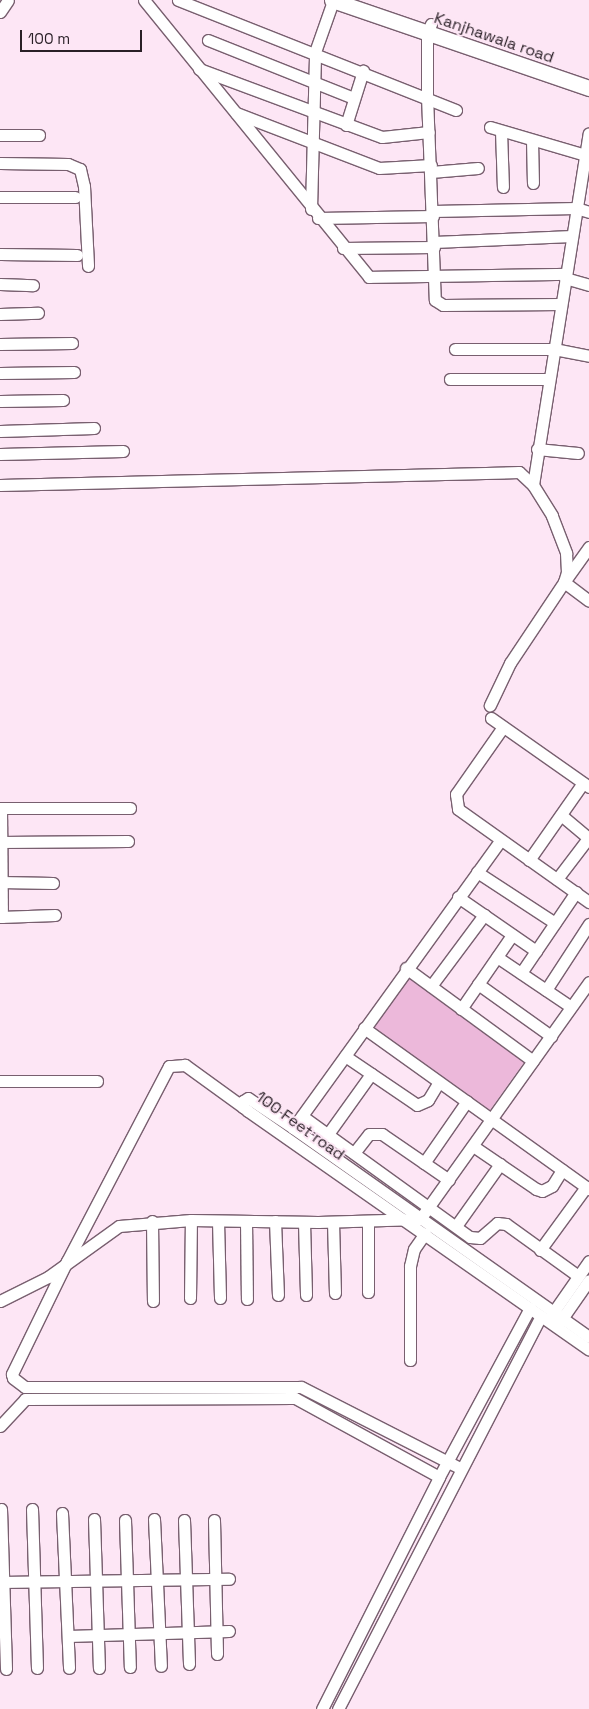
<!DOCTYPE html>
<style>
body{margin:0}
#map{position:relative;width:589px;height:1709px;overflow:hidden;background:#fde6f5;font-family:"Space Grotesk",sans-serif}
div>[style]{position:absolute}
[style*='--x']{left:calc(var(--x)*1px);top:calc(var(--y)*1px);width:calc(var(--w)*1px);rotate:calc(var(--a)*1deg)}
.green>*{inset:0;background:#ecb8da}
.roads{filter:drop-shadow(1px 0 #785f6f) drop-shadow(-1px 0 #785f6f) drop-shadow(0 1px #785f6f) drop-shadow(0 -1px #785f6f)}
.minor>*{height:11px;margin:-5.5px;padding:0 5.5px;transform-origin:5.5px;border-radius:5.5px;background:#fff}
.major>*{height:15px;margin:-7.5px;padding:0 7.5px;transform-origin:7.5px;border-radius:7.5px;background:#fff}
span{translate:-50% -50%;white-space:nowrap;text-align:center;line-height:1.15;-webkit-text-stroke:4px #fde6f5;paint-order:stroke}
.street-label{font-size:16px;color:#291f26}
.scale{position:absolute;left:20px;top:30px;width:122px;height:22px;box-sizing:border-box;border:2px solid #291f26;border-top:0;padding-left:6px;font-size:15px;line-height:18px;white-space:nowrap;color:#291f26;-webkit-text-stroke:4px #fde6f5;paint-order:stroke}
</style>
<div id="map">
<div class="green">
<div style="clip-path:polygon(409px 978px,525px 1061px,490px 1110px,373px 1027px)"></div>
</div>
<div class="roads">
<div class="minor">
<div style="--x:144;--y:0;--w:357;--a:50.9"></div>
<div style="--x:369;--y:277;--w:197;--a:-0.9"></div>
<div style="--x:178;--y:0;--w:299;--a:21.6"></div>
<div style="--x:0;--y:12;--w:14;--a:-56"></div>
<div style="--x:431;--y:24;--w:10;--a:114"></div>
<div style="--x:427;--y:33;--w:63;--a:90"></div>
<div style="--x:427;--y:96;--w:204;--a:87.8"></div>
<div style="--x:435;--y:300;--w:9;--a:32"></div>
<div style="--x:443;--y:305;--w:118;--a:-0.5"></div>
<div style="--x:208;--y:40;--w:157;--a:21.7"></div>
<div style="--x:199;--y:69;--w:195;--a:20.4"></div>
<div style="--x:382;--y:137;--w:47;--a:-6.1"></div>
<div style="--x:236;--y:113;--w:153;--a:21"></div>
<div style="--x:379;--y:168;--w:52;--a:-3.3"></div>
<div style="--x:346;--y:125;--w:57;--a:-72.5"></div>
<div style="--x:490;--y:127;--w:103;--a:16.3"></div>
<div style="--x:501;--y:131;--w:56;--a:88"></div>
<div style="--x:0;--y:135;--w:39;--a:0"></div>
<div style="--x:532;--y:140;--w:43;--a:88.7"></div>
<div style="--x:0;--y:163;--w:68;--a:0.8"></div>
<div style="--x:68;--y:164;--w:13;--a:23"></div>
<div style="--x:80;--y:169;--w:17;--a:77"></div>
<div style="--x:84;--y:186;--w:80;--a:87.1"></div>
<div style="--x:431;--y:172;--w:47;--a:-4.9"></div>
<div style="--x:0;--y:197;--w:75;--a:0"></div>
<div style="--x:311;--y:209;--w:157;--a:-88.5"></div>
<div style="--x:315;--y:52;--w:54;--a:-70.6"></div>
<div style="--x:433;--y:211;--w:143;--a:-1.2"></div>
<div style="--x:576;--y:208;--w:14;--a:17"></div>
<div style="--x:318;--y:218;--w:115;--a:-1"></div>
<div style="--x:434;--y:242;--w:138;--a:-2.5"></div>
<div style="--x:343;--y:248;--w:91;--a:-0.6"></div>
<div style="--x:0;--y:254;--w:77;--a:0.7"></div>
<div style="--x:565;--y:278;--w:25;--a:16"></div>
<div style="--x:0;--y:284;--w:33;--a:2"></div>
<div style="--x:0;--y:314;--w:38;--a:-2"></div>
<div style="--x:0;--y:344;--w:72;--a:-0.8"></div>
<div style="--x:455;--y:349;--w:99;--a:0"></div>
<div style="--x:554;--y:349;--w:36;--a:11"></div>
<div style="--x:0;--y:373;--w:74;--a:-0.8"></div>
<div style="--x:450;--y:379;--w:99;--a:0"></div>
<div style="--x:0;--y:401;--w:63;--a:-0.9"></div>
<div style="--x:0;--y:431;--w:94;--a:-1.8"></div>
<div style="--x:537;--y:449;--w:41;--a:5.6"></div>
<div style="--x:0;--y:454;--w:123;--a:-1.4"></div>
<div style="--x:0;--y:485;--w:519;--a:-1.43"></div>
<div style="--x:519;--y:472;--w:19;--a:43"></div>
<div style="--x:533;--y:485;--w:36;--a:58"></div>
<div style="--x:552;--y:516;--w:40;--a:69"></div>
<div style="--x:566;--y:553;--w:19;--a:87"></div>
<div style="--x:567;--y:572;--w:10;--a:107"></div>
<div style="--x:564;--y:582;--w:97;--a:123.7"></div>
<div style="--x:510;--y:663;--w:47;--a:115.5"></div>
<div style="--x:533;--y:485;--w:356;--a:-81"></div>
<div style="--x:589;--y:547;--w:43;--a:125.5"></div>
<div style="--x:564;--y:582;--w:31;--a:37"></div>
<div style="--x:491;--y:718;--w:120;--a:35.1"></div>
<div style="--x:503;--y:727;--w:82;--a:125"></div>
<div style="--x:456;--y:794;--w:15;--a:82"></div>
<div style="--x:458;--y:809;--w:161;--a:35.4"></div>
<div style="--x:0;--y:808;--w:130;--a:0"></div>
<div style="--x:1;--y:808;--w:109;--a:89.5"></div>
<div style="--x:561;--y:815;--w:35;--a:40"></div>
<div style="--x:0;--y:842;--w:128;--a:-0.4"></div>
<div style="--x:529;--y:860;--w:94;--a:-55"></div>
<div style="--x:477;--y:872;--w:93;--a:33.2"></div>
<div style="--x:557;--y:879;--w:53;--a:-52.7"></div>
<div style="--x:0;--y:882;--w:53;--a:1.1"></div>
<div style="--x:458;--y:897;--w:95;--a:34.7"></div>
<div style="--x:0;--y:917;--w:55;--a:-2.1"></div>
<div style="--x:497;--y:957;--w:89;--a:34"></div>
<div style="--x:406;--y:968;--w:157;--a:36.2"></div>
<div style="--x:521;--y:973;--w:98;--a:-55.8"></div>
<div style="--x:478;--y:984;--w:90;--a:35.5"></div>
<div style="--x:431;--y:986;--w:89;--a:-53.3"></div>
<div style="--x:546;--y:990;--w:79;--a:-56.9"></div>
<div style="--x:461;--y:1009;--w:90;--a:-55.4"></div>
<div style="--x:364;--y:1028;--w:277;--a:35.6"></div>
<div style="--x:345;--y:1056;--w:87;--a:34.2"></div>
<div style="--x:417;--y:1105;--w:12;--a:-24"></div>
<div style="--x:428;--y:1100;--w:21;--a:-59"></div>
<div style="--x:0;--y:1081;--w:97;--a:0"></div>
<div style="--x:243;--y:1107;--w:72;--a:-144.1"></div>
<div style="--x:185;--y:1065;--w:16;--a:176"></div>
<div style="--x:169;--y:1066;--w:220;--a:117.6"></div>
<div style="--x:67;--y:1261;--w:126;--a:116"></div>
<div style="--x:12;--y:1374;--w:4;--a:76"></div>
<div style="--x:13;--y:1378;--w:15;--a:37"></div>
<div style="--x:25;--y:1387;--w:276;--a:0"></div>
<div style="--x:301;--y:1387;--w:178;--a:27"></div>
<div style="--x:302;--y:1116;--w:207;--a:35.8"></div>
<div style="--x:470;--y:1237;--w:10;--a:6"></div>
<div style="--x:480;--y:1238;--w:23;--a:-41"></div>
<div style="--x:497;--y:1223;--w:9;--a:6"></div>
<div style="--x:506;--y:1224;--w:89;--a:35.8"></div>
<div style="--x:293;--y:1128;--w:355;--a:-54.2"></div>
<div style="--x:328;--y:1134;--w:74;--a:-54.4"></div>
<div style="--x:473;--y:1146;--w:76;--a:34.3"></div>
<div style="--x:536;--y:1189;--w:6;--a:18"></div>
<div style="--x:542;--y:1191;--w:11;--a:-27"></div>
<div style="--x:552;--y:1186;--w:19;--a:-58"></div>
<div style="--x:354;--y:1153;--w:24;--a:-52"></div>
<div style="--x:369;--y:1134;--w:13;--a:0"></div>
<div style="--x:382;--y:1134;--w:81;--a:34.5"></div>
<div style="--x:424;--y:1163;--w:75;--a:-55.3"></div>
<div style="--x:152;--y:1221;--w:80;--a:89.3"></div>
<div style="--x:218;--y:1221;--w:77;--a:88.5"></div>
<div style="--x:246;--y:1221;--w:78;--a:89.3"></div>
<div style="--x:275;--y:1221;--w:74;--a:87.7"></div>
<div style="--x:304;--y:1222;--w:73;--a:88.4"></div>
<div style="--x:333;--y:1222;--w:71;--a:88.4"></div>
<div style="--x:456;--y:1226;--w:76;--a:-54.6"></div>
<div style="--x:540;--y:1250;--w:78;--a:-53.9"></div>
<div style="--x:368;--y:1292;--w:70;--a:-90"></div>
<div style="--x:190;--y:1298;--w:78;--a:-89.3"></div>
<div style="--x:0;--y:1301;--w:54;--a:-26.6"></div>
<div style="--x:48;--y:1277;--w:87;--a:-35.7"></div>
<div style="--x:119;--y:1226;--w:72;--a:-4.8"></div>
<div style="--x:191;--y:1220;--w:127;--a:0.9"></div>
<div style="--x:318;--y:1222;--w:102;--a:-1.7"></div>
<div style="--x:420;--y:1219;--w:291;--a:-54.5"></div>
<div style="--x:550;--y:1317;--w:68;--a:-55.1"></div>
<div style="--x:559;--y:1323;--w:52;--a:-55.1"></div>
<div style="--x:589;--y:1337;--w:362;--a:-144.8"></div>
<div style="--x:293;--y:1128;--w:54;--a:-146.3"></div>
<div style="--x:248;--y:1098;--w:6;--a:149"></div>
<div style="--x:243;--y:1101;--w:6;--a:90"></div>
<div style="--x:243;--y:1107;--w:6;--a:39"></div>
<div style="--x:248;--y:1111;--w:416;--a:35"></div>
<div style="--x:410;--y:1360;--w:94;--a:-90"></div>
<div style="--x:410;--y:1266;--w:17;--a:-77"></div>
<div style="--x:414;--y:1249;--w:19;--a:-55"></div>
<div style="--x:0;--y:1426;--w:37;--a:-47"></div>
<div style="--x:25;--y:1399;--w:270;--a:-0.2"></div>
<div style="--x:295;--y:1398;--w:164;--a:28.7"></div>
<div style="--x:1;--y:1509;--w:160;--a:88.2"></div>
<div style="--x:32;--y:1509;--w:159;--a:88.2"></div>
<div style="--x:62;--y:1513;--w:155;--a:87.4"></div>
<div style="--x:94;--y:1519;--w:149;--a:88.1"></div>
<div style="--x:154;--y:1519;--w:147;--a:87.3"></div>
<div style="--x:125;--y:1520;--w:147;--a:88.1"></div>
<div style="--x:184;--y:1520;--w:144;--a:88"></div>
<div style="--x:214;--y:1520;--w:134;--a:88.7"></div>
<div style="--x:0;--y:1582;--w:229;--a:-0.8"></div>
<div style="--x:68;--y:1636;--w:161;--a:-1.8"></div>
<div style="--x:322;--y:1709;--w:260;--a:-63.2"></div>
<div style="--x:439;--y:1477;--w:192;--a:-61.7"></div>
<div style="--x:338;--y:1709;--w:442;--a:-62.7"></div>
</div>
<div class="major">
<div style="--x:332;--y:0;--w:272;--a:18.9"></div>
</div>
</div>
<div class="street-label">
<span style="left:494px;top:38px;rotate:19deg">Kanjhawala road</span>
<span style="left:300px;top:1126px;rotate:36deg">100 Feet road</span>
</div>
<div class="scale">100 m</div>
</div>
